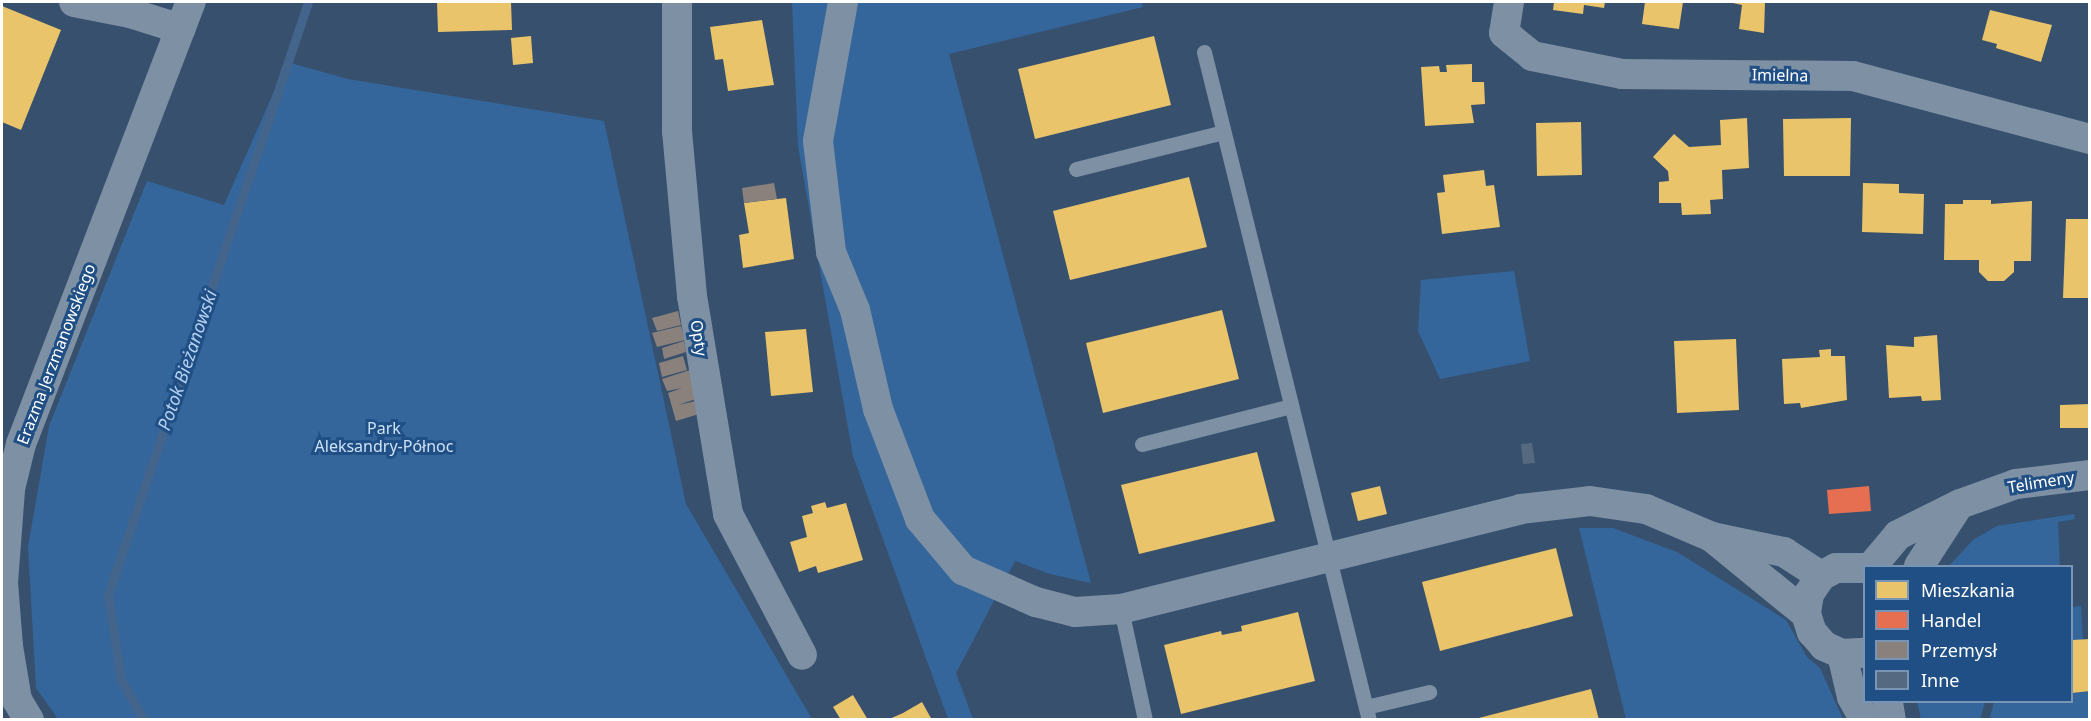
<!DOCTYPE html>
<meta charset="utf-8">
<style>
body{margin:0}
#map{position:relative;width:2091px;height:721px;overflow:hidden;background:#37506e;font-family:"Noto Sans",sans-serif}
div>[style]{position:absolute}
[style*='--x']{left:calc(var(--x)*1px);top:calc(var(--y)*1px);width:calc(var(--w)*1px);rotate:calc(var(--a)*1deg)}
.green>*{inset:0;background:#34669c}
.homes>*{inset:0;background:#e9c46a}
.shops>*{inset:0;background:#e76f51}
.industry>*{inset:0;background:#8a817c}
.stream>*{height:9px;margin:-4.5px;padding:0 4.5px;transform-origin:4.5px;border-radius:4.5px;background:#44658b}
.building>*{inset:0;background:#556981}
.service>*{height:15px;margin:-7.5px;padding:0 7.5px;transform-origin:7.5px;border-radius:7.5px;background:#7d90a4}
.minor>*{height:30px;margin:-15px;padding:0 15px;transform-origin:15px;border-radius:15px;background:#7d90a4}
span{translate:-50% -50%;white-space:nowrap;text-align:center;line-height:1.15;-webkit-text-stroke:6px #204f85;paint-order:stroke}
.street-label{font-size:16px;color:#fff}
.park-label{font-size:16px;color:#cde1f7}
.water-label{font-size:18px;color:#b4d1f1;font-style:italic}
.frame{position:absolute;inset:0;border:3px solid #fff;pointer-events:none}
.legend{position:absolute;left:1863px;top:565px;width:210px;height:138px;box-sizing:border-box;background:#204f85;border:2px solid #7995b6;margin:0;padding:8px 10px;list-style:none;font-size:18px;color:#fff}
.legend li{display:flex;align-items:center;gap:12px;height:30px}
.legend b{width:30px;border:2px solid #7995b6}
</style>
<div id="map">
<div class="green">
<div style="clip-path:polygon(792px 2px,1142px 2px,1143px 7px,949px 54px,1091px 583px,1050px 574px,1015px 561px,956px 673px,973px 719px,948px 719px,853px 456px,798px 146px)"></div>
<div style="clip-path:polygon(287px 62px,348px 79px,604px 121px,686px 504px,812px 719px,58px 719px,36px 688px,28px 547px,49px 426px,147px 181px,224px 205px)"></div>
<div style="clip-path:polygon(1514px 271px,1530px 361px,1440px 379px,1418px 331px,1421px 280px)"></div>
<div style="clip-path:polygon(2074px 514px,2075px 519px,2058px 522px,2060px 566px,1949px 566px,1973px 540px,1997px 526px)"></div>
<div style="clip-path:polygon(1579px 528px,1613px 528px,1677px 552px,1786px 620px,1807px 657px,1820px 668px,1843px 719px,1626px 719px)"></div>
<div style="clip-path:polygon(2081px 606px,2083px 640px,2072px 640px,2072px 607px)"></div>
<div style="clip-path:polygon(2089px 691px,2089px 719px,1989px 720px,1994px 702px,2072px 702px,2072px 693px)"></div>
<div style="clip-path:polygon(1917px 702px,1985px 702px,1980px 720px,1921px 719px)"></div>
</div>
<div class="homes">
<div style="clip-path:polygon(437px 2px,511px 2px,512px 30px,438px 32px)"></div>
<div style="clip-path:polygon(1554px 2px,1605px 2px,1604px 8px,1584px 5px,1583px 14px,1553px 10px)"></div>
<div style="clip-path:polygon(1645px 2px,1683px 2px,1679px 29px,1642px 24px)"></div>
<div style="clip-path:polygon(1728px 2px,1765px 2px,1764px 33px,1739px 29px,1742px 5px)"></div>
<div style="clip-path:polygon(2px 6px,61px 30px,21px 130px,2px 122px)"></div>
<div style="clip-path:polygon(1990px 10px,2052px 25px,2041px 62px,1996px 48px,1997px 44px,1982px 40px)"></div>
<div style="clip-path:polygon(762px 20px,774px 85px,728px 91px,723px 59px,715px 60px,710px 27px)"></div>
<div style="clip-path:polygon(531px 36px,533px 63px,513px 65px,511px 38px)"></div>
<div style="clip-path:polygon(1154px 36px,1171px 105px,1035px 139px,1018px 69px)"></div>
<div style="clip-path:polygon(1472px 64px,1472px 82px,1484px 82px,1485px 104px,1471px 105px,1474px 123px,1425px 126px,1421px 67px,1439px 66px,1440px 72px,1447px 72px,1446px 65px)"></div>
<div style="clip-path:polygon(1747px 118px,1749px 168px,1722px 170px,1723px 199px,1710px 200px,1711px 214px,1682px 215px,1681px 203px,1659px 203px,1659px 182px,1669px 181px,1668px 171px,1653px 157px,1674px 134px,1689px 147px,1721px 145px,1720px 120px)"></div>
<div style="clip-path:polygon(1851px 118px,1850px 176px,1784px 176px,1783px 119px)"></div>
<div style="clip-path:polygon(1581px 122px,1582px 175px,1537px 176px,1536px 123px)"></div>
<div style="clip-path:polygon(1484px 170px,1486px 186px,1494px 185px,1500px 227px,1442px 234px,1437px 193px,1445px 192px,1443px 175px)"></div>
<div style="clip-path:polygon(1189px 177px,1207px 247px,1070px 280px,1053px 211px)"></div>
<div style="clip-path:polygon(1863px 183px,1899px 184px,1899px 193px,1924px 194px,1923px 234px,1862px 232px)"></div>
<div style="clip-path:polygon(786px 198px,794px 259px,743px 268px,739px 235px,749px 233px,744px 203px)"></div>
<div style="clip-path:polygon(1963px 200px,1991px 200px,1991px 204px,2032px 201px,2031px 261px,2014px 261px,2014px 272px,2004px 281px,1988px 281px,1979px 272px,1979px 260px,1944px 260px,1945px 204px,1963px 204px)"></div>
<div style="clip-path:polygon(2066px 219px,2090px 219px,2090px 298px,2063px 298px)"></div>
<div style="clip-path:polygon(1222px 310px,1239px 379px,1103px 413px,1086px 343px)"></div>
<div style="clip-path:polygon(806px 329px,813px 392px,771px 396px,765px 332px)"></div>
<div style="clip-path:polygon(1937px 335px,1941px 400px,1922px 401px,1921px 396px,1889px 398px,1886px 345px,1914px 347px,1914px 337px)"></div>
<div style="clip-path:polygon(1736px 339px,1739px 410px,1677px 413px,1674px 341px)"></div>
<div style="clip-path:polygon(1831px 349px,1831px 356px,1845px 356px,1847px 400px,1801px 408px,1800px 403px,1784px 404px,1782px 359px,1820px 357px,1819px 350px)"></div>
<div style="clip-path:polygon(2090px 404px,2090px 428px,2060px 428px,2060px 405px)"></div>
<div style="clip-path:polygon(1257px 452px,1275px 521px,1139px 554px,1121px 485px)"></div>
<div style="clip-path:polygon(1380px 486px,1387px 514px,1358px 521px,1351px 493px)"></div>
<div style="clip-path:polygon(825px 502px,827px 508px,846px 503px,863px 560px,818px 573px,816px 566px,799px 572px,790px 542px,807px 537px,802px 516px,813px 513px,811px 506px)"></div>
<div style="clip-path:polygon(1556px 548px,1573px 616px,1440px 651px,1422px 582px)"></div>
<div style="clip-path:polygon(1298px 612px,1315px 681px,1181px 714px,1164px 645px,1221px 631px,1222px 635px,1242px 631px,1241px 626px)"></div>
<div style="clip-path:polygon(2090px 639px,2090px 691px,2072px 693px,2072px 640px)"></div>
<div style="clip-path:polygon(1591px 689px,1599px 720px,1475px 720px,1475px 719px)"></div>
<div style="clip-path:polygon(853px 695px,868px 720px,841px 720px,833px 707px)"></div>
<div style="clip-path:polygon(922px 702px,932px 720px,887px 720px,903px 713px)"></div>
</div>
<div class="shops">
<div style="clip-path:polygon(1869px 486px,1871px 511px,1829px 514px,1827px 490px)"></div>
</div>
<div class="industry">
<div style="clip-path:polygon(774px 183px,777px 199px,744px 203px,742px 188px)"></div>
<div style="clip-path:polygon(678px 311px,681px 325px,657px 331px,652px 318px)"></div>
<div style="clip-path:polygon(681px 326px,685px 340px,657px 347px,652px 333px)"></div>
<div style="clip-path:polygon(684px 341px,686px 352px,664px 359px,662px 348px)"></div>
<div style="clip-path:polygon(683px 356px,687px 370px,662px 377px,659px 363px)"></div>
<div style="clip-path:polygon(690px 370px,696px 399px,678px 405px,696px 401px,699px 414px,676px 421px,668px 393px,682px 388px,667px 391px,662px 379px)"></div>
</div>
<div class="stream">
<div style="--x:144;--y:720;--w:46;--a:-119.9"></div>
<div style="--x:121;--y:680;--w:86;--a:-98.7"></div>
<div style="--x:108;--y:595;--w:626;--a:-71.36"></div>
</div>
<div class="building">
<div style="clip-path:polygon(1532px 443px,1535px 463px,1523px 464px,1521px 444px)"></div>
</div>
<div class="service">
<div style="--x:1204;--y:52;--w:688;--a:76.13"></div>
<div style="--x:1076;--y:169;--w:152;--a:-14.1"></div>
<div style="--x:1142;--y:444;--w:154;--a:-14.3"></div>
<div style="--x:1121;--y:609;--w:114;--a:77.8"></div>
<div style="--x:1366;--y:707;--w:65;--a:-13.4"></div>
</div>
<div class="minor">
<div style="--x:74;--y:2;--w:57;--a:11.1"></div>
<div style="--x:130;--y:13;--w:53;--a:17.4"></div>
<div style="--x:677;--y:2;--w:129;--a:90"></div>
<div style="--x:677;--y:131;--w:166;--a:84.8"></div>
<div style="--x:692;--y:296;--w:221;--a:80.6"></div>
<div style="--x:728;--y:514;--w:159;--a:62.3"></div>
<div style="--x:843;--y:2;--w:141;--a:100.2"></div>
<div style="--x:818;--y:141;--w:112;--a:83.3"></div>
<div style="--x:831;--y:252;--w:63;--a:67.5"></div>
<div style="--x:855;--y:310;--w:102;--a:76.9"></div>
<div style="--x:878;--y:409;--w:118;--a:69.1"></div>
<div style="--x:920;--y:519;--w:67;--a:49.9"></div>
<div style="--x:963;--y:570;--w:80;--a:23.7"></div>
<div style="--x:1036;--y:602;--w:40;--a:14.4"></div>
<div style="--x:1075;--y:612;--w:46;--a:-3.7"></div>
<div style="--x:1121;--y:609;--w:412;--a:-14"></div>
<div style="--x:1521;--y:509;--w:69;--a:-6.6"></div>
<div style="--x:1590;--y:501;--w:57;--a:8.1"></div>
<div style="--x:1646;--y:509;--w:72;--a:23"></div>
<div style="--x:1712;--y:537;--w:74;--a:11.8"></div>
<div style="--x:1784;--y:552;--w:44;--a:33"></div>
<div style="--x:1509;--y:2;--w:31;--a:99"></div>
<div style="--x:1504;--y:33;--w:36;--a:39"></div>
<div style="--x:1532;--y:56;--w:92;--a:11.3"></div>
<div style="--x:1622;--y:74;--w:231;--a:0.5"></div>
<div style="--x:1853;--y:76;--w:245;--a:14.9"></div>
<div style="--x:1714;--y:539;--w:119;--a:39.2"></div>
<div style="--x:1872;--y:566;--w:40;--a:-50"></div>
<div style="--x:1898;--y:535;--w:69;--a:-26.6"></div>
<div style="--x:1960;--y:504;--w:59;--a:-19.7"></div>
<div style="--x:2016;--y:484;--w:75;--a:-6.9"></div>
<div style="--x:1919;--y:566;--w:72;--a:-57"></div>
<div style="--x:1864;--y:568;--w:28;--a:180"></div>
<div style="--x:1836;--y:568;--w:17;--a:152"></div>
<div style="--x:1821;--y:576;--w:22;--a:124"></div>
<div style="--x:1809;--y:594;--w:20;--a:99"></div>
<div style="--x:1806;--y:614;--w:19;--a:72"></div>
<div style="--x:1812;--y:632;--w:18;--a:49"></div>
<div style="--x:1824;--y:646;--w:20;--a:24"></div>
<div style="--x:1842;--y:654;--w:22;--a:-3"></div>
<div style="--x:1842;--y:654;--w:44;--a:76.9"></div>
<div style="--x:1852;--y:697;--w:26;--a:61"></div>
<div style="--x:1888;--y:702;--w:18;--a:81"></div>
<div style="--x:29;--y:720;--w:23;--a:-121"></div>
<div style="--x:17;--y:700;--w:55;--a:-99.5"></div>
<div style="--x:8;--y:646;--w:63;--a:-94.5"></div>
<div style="--x:3;--y:583;--w:94;--a:-85.7"></div>
<div style="--x:10;--y:489;--w:46;--a:-76.3"></div>
<div style="--x:21;--y:444;--w:474;--a:-69"></div>
</div>
<div class="street-label">
<span style="left:1780px;top:75px;rotate:1deg">Imielna</span>
<span style="left:699px;top:338px;rotate:81deg">Opty</span>
<span style="left:56px;top:354px;rotate:-69deg">Erazma Jerzmanowskiego</span>
<span style="left:2041px;top:482px;rotate:-9deg">Telimeny</span>
</div>
<div class="park-label">
<span style="left:384px;top:437px">Park<br>Aleksandry-Północ</span>
</div>
<div class="water-label">
<span style="left:187px;top:360px;rotate:-71deg">Potok Bieżanowski</span>
</div>
<div class="frame"></div>
<ul class="legend">
<li><b style="height:16px;background:#e9c46a"></b>Mieszkania</li>
<li><b style="height:16px;background:#e76f51"></b>Handel</li>
<li><b style="height:16px;background:#8a817c"></b>Przemysł</li>
<li><b style="height:16px;background:#556981"></b>Inne</li>
</ul>
</div>
